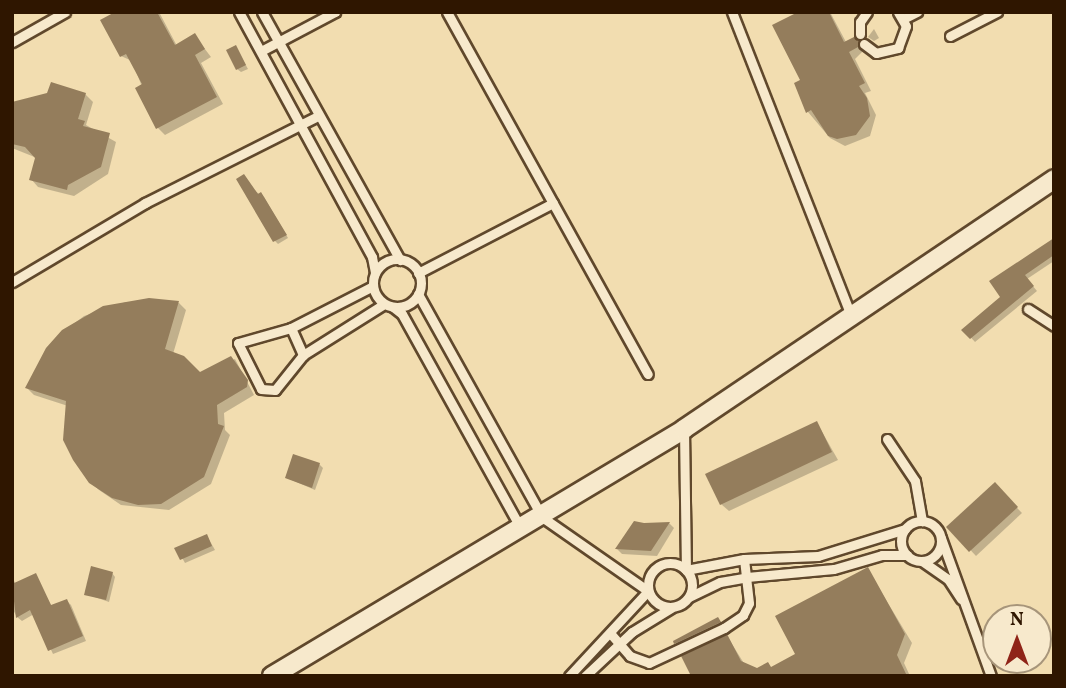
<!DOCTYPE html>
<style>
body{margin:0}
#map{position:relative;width:1066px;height:688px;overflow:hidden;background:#f2ddb0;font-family:Vollkorn,serif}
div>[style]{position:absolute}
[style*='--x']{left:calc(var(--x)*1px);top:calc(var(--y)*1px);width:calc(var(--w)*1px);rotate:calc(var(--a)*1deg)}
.shadow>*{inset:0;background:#0003}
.building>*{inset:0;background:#947d5c}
.roads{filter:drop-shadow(2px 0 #60482c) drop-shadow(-2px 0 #60482c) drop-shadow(0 2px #60482c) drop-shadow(0 -2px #60482c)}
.lane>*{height:9px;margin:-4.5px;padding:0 4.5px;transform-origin:4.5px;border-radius:4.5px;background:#f7e9cc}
.lane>.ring{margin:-4.5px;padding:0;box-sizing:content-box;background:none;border:9px solid #f7e9cc;border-radius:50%}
.street>*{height:18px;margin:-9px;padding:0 9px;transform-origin:9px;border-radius:9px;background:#f7e9cc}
span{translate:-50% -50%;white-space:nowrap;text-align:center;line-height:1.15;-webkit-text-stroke:5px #f7e9cc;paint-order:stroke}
.frame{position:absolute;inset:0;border:14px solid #2f1600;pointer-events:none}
.north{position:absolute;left:982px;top:604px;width:70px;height:70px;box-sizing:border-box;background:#f7e9cc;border:2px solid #a7957a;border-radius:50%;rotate:0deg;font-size:19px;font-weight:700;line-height:28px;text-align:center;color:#2f1600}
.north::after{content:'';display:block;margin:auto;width:24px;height:32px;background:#8f2418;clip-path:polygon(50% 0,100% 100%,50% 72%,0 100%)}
</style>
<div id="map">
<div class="shadow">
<div style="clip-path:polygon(119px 12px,159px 12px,177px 46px,195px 36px,211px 57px,201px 63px,223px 104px,165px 135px,158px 128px,132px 61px,121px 56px)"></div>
<div style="clip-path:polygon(802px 12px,830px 12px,846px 42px,853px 39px,864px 50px,855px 59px,871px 91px,865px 93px,876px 115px,870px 136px,845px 146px,830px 138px,808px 112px,802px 81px)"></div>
<div style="clip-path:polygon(874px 29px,879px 38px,874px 41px,868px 37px)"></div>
<div style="clip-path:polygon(236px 47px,248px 69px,241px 72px,237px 69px)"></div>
<div style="clip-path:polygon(85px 94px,93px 102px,86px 125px,116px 142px,108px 174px,74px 196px,38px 187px,31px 179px,37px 158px,12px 148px,12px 104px)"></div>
<div style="clip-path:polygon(238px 180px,264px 197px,288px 238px,278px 244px,275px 241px)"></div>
<div style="clip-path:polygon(1054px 239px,1054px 261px,1027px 279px,1037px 291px,975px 342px,964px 330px,1002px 297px)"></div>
<div style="clip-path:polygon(126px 302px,179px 303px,186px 310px,173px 354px,200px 374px,235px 359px,254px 395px,224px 413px,225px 430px,230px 435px,211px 484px,169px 510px,121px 505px,99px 490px,90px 482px,68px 406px,34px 395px,27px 388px,63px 332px,84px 316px)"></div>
<div style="clip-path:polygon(817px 423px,838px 460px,729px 511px,721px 504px)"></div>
<div style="clip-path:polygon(319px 464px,323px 468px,315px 490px,287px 478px)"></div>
<div style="clip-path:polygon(995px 485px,1022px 513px,976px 556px,949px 527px)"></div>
<div style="clip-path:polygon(635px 523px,669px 523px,674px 528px,657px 556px,622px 554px,617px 549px)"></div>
<div style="clip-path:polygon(207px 536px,215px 550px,185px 563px,177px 549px)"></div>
<div style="clip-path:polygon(868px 570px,912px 643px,904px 663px,910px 676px,693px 676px,727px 636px,745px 665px,757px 670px,772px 669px,797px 655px)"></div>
<div style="clip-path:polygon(112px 573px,115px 577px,109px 602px,86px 594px)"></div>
<div style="clip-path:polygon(35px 575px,52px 607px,67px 601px,71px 605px,86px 641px,53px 654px,34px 614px,22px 621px,17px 617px,12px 608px,12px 578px,16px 584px)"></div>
<div style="clip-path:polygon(718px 619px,725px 626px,683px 650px,675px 642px)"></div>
</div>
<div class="building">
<div style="clip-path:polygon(115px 12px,157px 12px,175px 45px,195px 33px,205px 49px,195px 55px,217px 97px,156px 129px,135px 88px,142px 84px,126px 54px,120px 57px,100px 20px)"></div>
<div style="clip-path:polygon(798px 12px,829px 12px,844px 42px,854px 37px,858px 41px,858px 47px,849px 52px,865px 83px,859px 86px,867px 98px,870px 116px,856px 135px,837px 139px,828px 136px,811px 110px,806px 113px,794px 83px,800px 80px,772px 25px)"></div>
<div style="clip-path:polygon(236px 45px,246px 65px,236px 70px,226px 50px)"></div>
<div style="clip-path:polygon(51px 82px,86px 93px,78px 119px,85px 121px,83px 126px,110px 133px,101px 167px,68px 185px,67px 190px,29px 180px,35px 158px,25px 147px,12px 144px,12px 102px,47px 93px)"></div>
<div style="clip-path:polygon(244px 174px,258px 194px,261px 192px,287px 235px,273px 242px,236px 179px)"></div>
<div style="clip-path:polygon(1054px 238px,1054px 255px,1025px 275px,1034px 286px,970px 339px,961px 330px,1000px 297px,989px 281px)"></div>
<div style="clip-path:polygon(149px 298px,179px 301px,165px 349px,184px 356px,200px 372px,231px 356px,248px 380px,247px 387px,217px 405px,218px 424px,224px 426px,204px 477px,161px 504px,138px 505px,112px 498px,89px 483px,73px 460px,63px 440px,66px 401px,25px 388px,46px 348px,62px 330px,103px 306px)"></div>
<div style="clip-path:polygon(817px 421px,832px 452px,720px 505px,705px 474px)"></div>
<div style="clip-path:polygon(293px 454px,320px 463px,312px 488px,285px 478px)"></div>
<div style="clip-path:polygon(995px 482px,1018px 507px,969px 552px,946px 527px)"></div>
<div style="clip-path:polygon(634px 521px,644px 523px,670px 522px,651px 551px,615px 549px)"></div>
<div style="clip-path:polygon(207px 534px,212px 546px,180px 560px,174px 548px)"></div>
<div style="clip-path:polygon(91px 566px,113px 572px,106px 600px,84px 595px)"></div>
<div style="clip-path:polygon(868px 567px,905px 634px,897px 655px,907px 676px,691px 676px,681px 656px,727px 634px,741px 661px,757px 668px,768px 662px,771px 667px,795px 654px,775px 616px)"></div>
<div style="clip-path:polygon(36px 573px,51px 605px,67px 599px,83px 636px,48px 651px,30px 610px,16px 618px,12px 584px)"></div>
<div style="clip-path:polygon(718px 617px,721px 622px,674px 644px,673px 641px)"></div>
</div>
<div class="roads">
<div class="lane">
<div style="--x:239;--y:12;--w:279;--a:61.5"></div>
<div style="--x:372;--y:257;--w:16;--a:79"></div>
<div style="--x:262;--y:12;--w:284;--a:60.9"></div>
<div style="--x:447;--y:12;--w:414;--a:61"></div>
<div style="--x:732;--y:12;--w:326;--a:68.6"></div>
<div style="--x:903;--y:19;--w:16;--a:-27"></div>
<div style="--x:860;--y:34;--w:12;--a:-90"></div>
<div style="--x:860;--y:22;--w:12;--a:-55"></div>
<div style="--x:950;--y:36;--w:53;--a:-27.1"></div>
<div style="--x:12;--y:42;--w:61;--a:-29.5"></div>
<div style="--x:864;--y:44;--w:15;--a:37"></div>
<div style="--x:876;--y:53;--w:23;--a:-13"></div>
<div style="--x:898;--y:48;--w:23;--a:-70"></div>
<div style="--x:906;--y:26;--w:16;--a:-120"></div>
<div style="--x:261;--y:51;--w:84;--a:-27.8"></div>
<div class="ring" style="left:373px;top:259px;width:39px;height:39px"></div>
<div style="--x:418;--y:273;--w:152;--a:-27.4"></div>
<div style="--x:12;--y:282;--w:155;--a:-30.7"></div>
<div style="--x:145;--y:203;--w:194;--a:-26.7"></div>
<div style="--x:373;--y:286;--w:92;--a:152.9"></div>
<div style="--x:291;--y:328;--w:55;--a:164.2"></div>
<div style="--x:238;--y:343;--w:51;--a:63.4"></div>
<div style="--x:261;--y:389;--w:14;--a:4"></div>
<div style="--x:275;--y:390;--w:45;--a:-51.3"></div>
<div style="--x:303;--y:355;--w:96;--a:-32.2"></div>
<div style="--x:418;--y:294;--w:255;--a:60.9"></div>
<div style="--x:542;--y:517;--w:129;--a:34.9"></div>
<div style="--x:648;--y:591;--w:116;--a:132.9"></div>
<div style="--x:393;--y:307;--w:11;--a:38"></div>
<div style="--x:402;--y:314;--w:246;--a:61"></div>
<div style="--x:1028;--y:309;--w:31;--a:33"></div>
<div style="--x:291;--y:328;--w:30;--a:66"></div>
<div style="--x:684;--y:429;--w:141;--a:89.2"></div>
<div style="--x:686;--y:570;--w:59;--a:-10.7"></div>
<div style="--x:744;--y:559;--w:74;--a:-2.3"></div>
<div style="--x:818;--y:556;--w:91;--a:-17.2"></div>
<div style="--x:887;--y:439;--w:50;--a:56.3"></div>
<div style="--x:915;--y:481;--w:41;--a:80.1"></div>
<div class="ring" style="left:901px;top:521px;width:31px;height:31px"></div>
<div style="--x:941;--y:538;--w:147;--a:70.1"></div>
<div style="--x:922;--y:561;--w:32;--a:35"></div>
<div style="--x:948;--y:579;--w:24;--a:57"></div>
<div class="ring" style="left:648px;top:563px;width:35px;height:35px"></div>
<div style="--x:689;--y:597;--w:34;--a:-26"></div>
<div style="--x:720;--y:582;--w:27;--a:-10"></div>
<div style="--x:747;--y:577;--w:87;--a:-5.3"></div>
<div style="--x:834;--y:569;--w:50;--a:-16.3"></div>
<div style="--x:882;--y:555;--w:25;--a:0"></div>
<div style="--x:610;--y:633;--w:30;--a:49"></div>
<div style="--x:630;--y:656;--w:20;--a:20"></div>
<div style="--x:649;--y:663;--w:83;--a:-25"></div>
<div style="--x:724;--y:628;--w:23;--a:-34"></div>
<div style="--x:743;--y:615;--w:13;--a:-63"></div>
<div style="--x:749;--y:603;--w:44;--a:-96.5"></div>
<div style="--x:585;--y:676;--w:64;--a:-43.1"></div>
<div style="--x:632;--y:632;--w:46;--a:-31.6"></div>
</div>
<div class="street">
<div style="--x:272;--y:676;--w:480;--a:-30.9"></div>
<div style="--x:684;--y:429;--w:447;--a:-34"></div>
</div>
</div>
<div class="frame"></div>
<div class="north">N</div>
</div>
